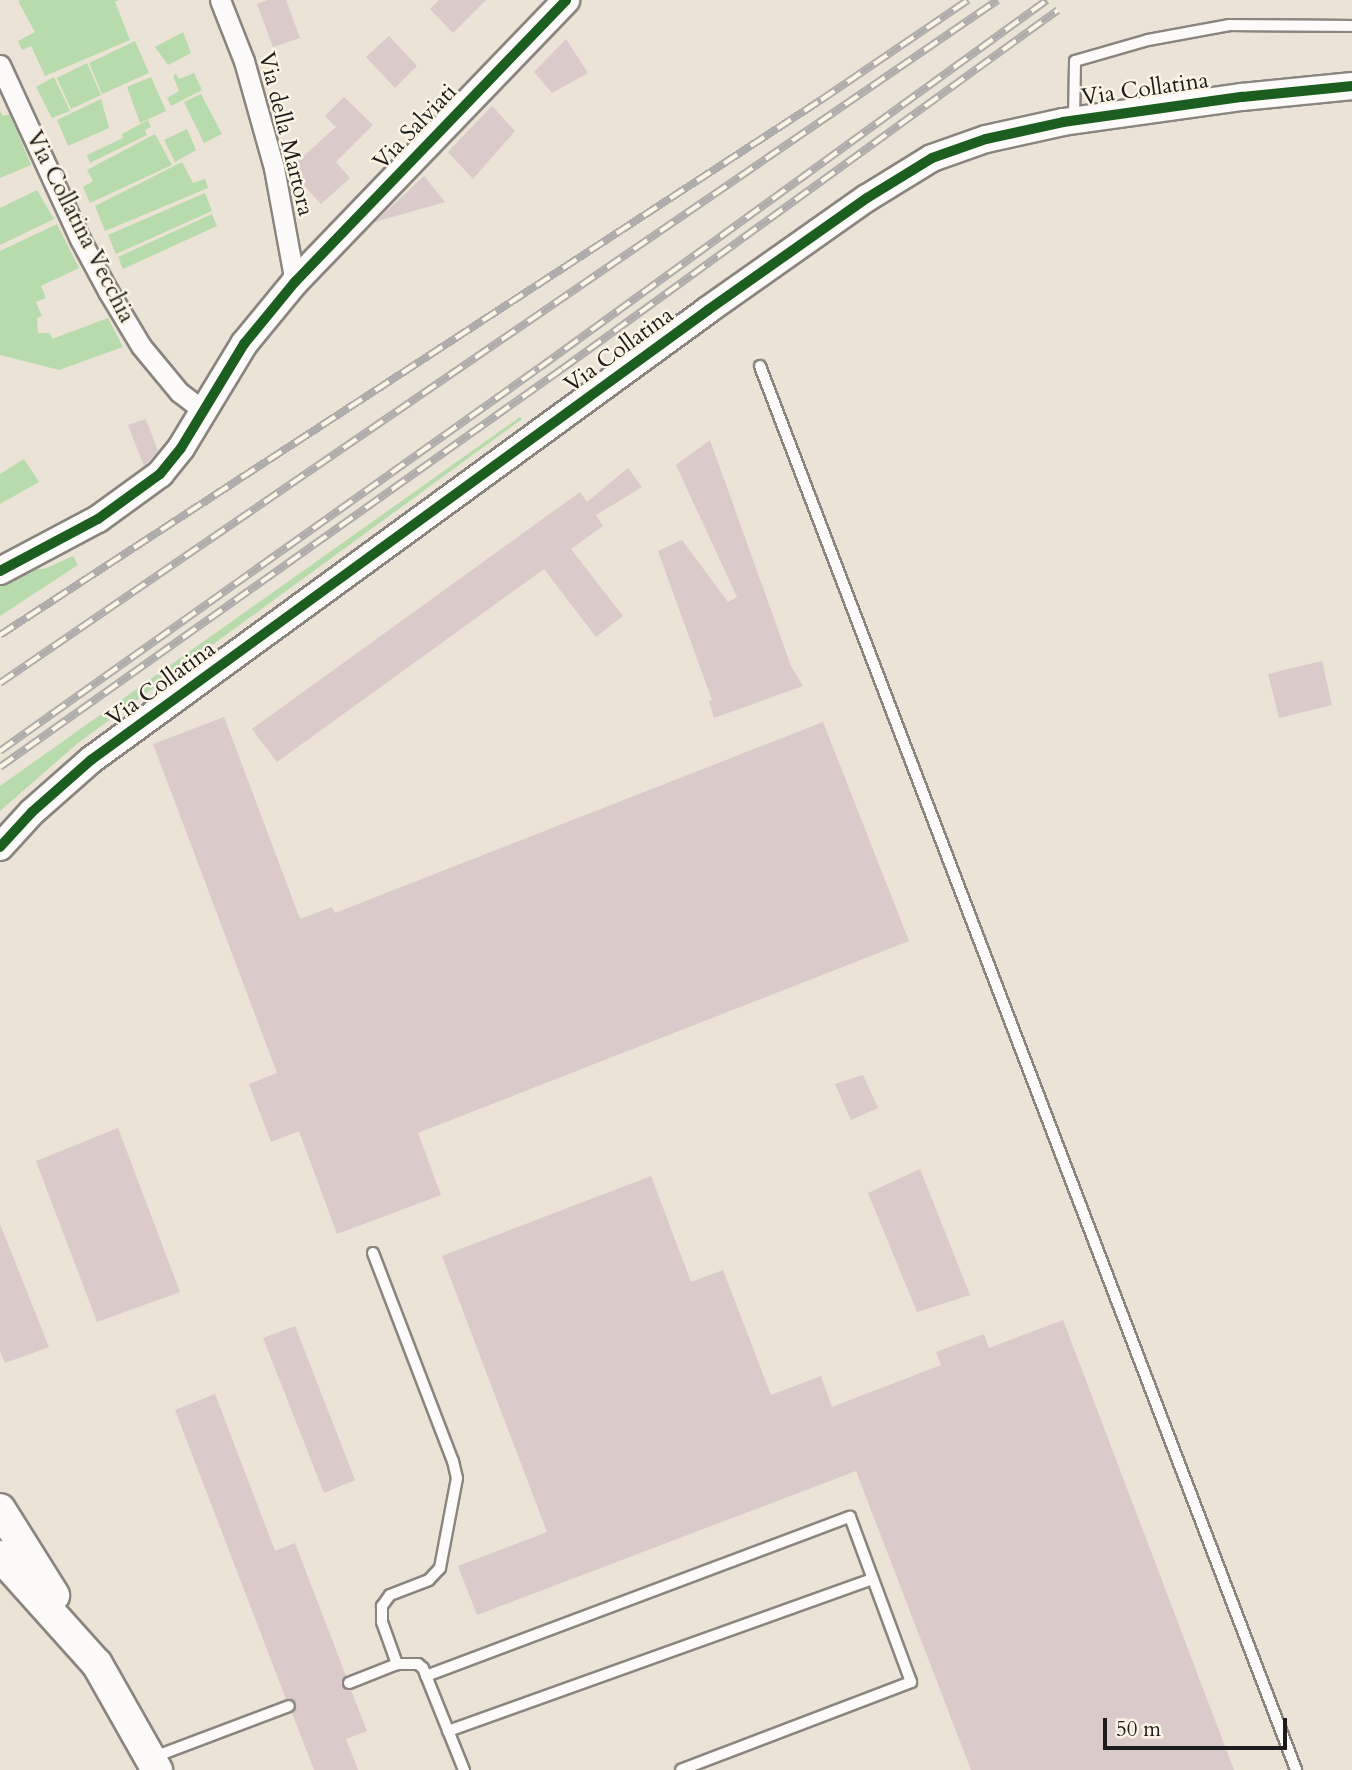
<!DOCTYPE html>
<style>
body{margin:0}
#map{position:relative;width:1352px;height:1770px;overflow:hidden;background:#ebe3d5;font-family:Cardo,serif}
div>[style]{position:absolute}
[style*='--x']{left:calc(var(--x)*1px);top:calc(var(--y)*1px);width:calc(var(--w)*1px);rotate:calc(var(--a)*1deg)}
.green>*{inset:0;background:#b8dbae}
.building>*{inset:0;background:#dacac9}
.roads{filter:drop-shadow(2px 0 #8a867f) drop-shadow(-2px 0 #8a867f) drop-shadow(0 2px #8a867f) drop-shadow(0 -2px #8a867f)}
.lane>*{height:10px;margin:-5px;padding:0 5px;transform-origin:5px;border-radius:5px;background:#fcfbf9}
.street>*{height:19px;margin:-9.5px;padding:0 9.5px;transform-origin:9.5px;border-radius:9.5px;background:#fcfbf9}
.secondary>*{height:26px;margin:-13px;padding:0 13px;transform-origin:13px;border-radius:13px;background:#fcfbf9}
.primary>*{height:30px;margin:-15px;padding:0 15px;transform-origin:15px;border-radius:15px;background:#fcfbf9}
.rail>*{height:8px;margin-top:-4px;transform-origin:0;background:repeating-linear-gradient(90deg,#fcf5e5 0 16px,#afadab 0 32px);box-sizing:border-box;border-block:2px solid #afadab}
.cycleway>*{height:10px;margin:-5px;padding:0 5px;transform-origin:5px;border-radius:5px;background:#1b5e20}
span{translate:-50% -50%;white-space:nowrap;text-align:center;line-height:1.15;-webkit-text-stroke:5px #fcf5e5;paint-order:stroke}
.street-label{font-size:23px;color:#1c1c1c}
.scale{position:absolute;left:1103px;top:1718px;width:184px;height:32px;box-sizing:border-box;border:4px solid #1c1c1c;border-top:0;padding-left:9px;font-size:21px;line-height:24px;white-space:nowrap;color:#1c1c1c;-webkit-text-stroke:5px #fcf5e5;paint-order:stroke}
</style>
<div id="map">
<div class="green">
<div style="clip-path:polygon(21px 0,119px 0,115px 2px,130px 40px,45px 76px,31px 46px,22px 50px,18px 41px,35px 32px,18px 1px)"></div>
<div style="clip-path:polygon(183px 32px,191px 53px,168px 65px,155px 47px)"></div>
<div style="clip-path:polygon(135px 41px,149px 73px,102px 94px,89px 63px)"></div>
<div style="clip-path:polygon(87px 63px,101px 95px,71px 109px,57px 78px)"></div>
<div style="clip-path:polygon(194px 73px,202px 90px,171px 106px,167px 98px,179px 91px,173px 76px,176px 74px,179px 79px)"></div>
<div style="clip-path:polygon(54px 77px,70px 111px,52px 118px,36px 87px)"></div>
<div style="clip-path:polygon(151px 77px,166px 111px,140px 123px,127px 87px)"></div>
<div style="clip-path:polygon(201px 94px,222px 134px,204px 143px,184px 102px)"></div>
<div style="clip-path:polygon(101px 99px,109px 128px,68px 146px,57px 120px)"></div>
<div style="clip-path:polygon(0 111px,3px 116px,10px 114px,31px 165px,0 178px)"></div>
<div style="clip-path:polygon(148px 120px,151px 127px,145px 130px,147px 135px,90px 163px,87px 155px,123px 138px,122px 134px)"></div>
<div style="clip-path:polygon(187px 129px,196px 150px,175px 162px,164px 140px)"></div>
<div style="clip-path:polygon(155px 134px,172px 165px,90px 203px,83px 187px,93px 181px,87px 170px)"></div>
<div style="clip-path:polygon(182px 162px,193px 183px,205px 179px,208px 188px,105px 231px,95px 206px)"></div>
<div style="clip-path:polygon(37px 190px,54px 219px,0 245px,0 208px)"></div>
<div style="clip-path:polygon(205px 193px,212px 211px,116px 254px,108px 235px)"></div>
<div style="clip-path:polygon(212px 214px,217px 226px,123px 269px,118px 257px)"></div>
<div style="clip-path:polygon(57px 224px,79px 268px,41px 286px,46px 298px,36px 302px,42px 316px,37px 318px,38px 333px,50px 333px,52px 339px,108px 318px,123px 347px,59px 370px,0 355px,0 251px)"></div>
<div style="clip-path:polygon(520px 417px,522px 419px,78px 743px,0 811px,0 786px)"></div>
<div style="clip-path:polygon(24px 459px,39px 482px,0 504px,0 474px)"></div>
<div style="clip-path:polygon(73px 556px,78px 565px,0 616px,0 585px,31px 569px,44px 569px)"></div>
</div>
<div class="building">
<div style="clip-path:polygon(268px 0,286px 0,300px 38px,273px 47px,257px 4px)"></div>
<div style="clip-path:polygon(439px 0,486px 0,453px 33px,430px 9px)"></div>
<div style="clip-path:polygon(389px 36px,417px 66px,395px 88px,366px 57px)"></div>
<div style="clip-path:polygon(566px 39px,588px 73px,552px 93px,534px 72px)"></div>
<div style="clip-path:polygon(344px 97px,373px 125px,336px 162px,350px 178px,321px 204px,302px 183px,298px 161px,336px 127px,325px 116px)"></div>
<div style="clip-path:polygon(492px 106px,515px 131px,473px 179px,448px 152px)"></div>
<div style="clip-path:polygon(424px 176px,445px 202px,375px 222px)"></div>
<div style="clip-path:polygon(146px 419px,158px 451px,144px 466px,128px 425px)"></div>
<div style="clip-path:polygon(710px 440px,791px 666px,803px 686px,714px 718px,709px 701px,712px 700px,658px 551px,682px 540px,728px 602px,737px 597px,676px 465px)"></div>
<div style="clip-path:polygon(628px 468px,642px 487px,596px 515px,603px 526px,571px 549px,623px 616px,596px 637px,544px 569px,277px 762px,252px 729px,580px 492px,587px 502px)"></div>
<div style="clip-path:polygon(1322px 661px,1332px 705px,1279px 718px,1268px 674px)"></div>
<div style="clip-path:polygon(224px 717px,300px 919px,332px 907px,335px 913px,823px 722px,909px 941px,418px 1133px,441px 1195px,337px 1234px,299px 1131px,271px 1142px,249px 1084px,277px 1073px,153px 744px)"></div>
<div style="clip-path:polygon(863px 1075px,878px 1108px,851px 1120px,835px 1084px)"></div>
<div style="clip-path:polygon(118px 1128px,180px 1292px,97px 1322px,36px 1161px)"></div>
<div style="clip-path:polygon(920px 1169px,970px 1295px,917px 1312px,868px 1193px)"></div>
<div style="clip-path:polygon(651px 1176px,691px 1282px,723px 1270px,771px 1395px,821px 1376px,832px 1407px,941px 1365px,936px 1352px,984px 1334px,989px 1348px,1063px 1320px,1234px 1770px,971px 1770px,856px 1471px,477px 1615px,458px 1566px,547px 1532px,442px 1256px)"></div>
<div style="clip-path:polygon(0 1224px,49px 1347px,5px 1363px,0 1351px)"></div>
<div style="clip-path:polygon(295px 1326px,355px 1480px,324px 1493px,263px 1338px)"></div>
<div style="clip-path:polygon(215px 1394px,275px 1551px,295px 1543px,346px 1676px,342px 1685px,351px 1690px,367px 1731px,346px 1739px,358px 1770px,314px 1770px,292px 1713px,296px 1703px,286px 1699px,175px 1410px)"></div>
</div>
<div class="roads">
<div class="lane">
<div style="--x:1074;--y:120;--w:59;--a:-89"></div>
<div style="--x:1075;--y:61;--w:76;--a:-16"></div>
<div style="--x:1148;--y:40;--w:83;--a:-10.4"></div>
<div style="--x:1230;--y:25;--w:122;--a:0.5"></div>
<div style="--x:760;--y:366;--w:1503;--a:69.1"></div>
<div style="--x:373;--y:1253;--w:223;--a:69"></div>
<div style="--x:453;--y:1461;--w:17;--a:77"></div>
<div style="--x:457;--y:1478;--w:92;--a:100.7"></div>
<div style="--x:440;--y:1568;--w:16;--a:133"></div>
<div style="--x:429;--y:1580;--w:42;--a:159"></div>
<div style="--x:390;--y:1595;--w:14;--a:126"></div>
<div style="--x:382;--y:1606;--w:16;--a:90"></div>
<div style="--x:382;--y:1622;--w:45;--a:70.3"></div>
<div style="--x:426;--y:1676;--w:453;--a:-20.6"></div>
<div style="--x:850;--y:1517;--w:176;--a:69.7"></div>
<div style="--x:911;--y:1682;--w:246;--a:159.1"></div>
<div style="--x:349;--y:1683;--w:52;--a:-21.6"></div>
<div style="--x:397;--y:1664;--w:21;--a:0"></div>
<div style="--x:418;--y:1664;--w:6;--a:39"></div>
<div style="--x:423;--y:1668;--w:110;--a:68.1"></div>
<div style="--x:448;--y:1731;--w:451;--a:-19.7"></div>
<div style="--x:154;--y:1757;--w:144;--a:-20.7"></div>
</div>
<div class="street">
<div style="--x:220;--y:0;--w:66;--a:68.5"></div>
<div style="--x:244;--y:61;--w:111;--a:74.3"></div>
<div style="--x:274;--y:168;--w:116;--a:79.6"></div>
<div style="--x:0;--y:65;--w:192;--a:65.3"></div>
<div style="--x:80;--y:239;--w:59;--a:61.7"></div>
<div style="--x:108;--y:291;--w:64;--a:59"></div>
<div style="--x:141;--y:346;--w:60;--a:50.4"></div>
<div style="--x:179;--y:392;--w:30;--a:37"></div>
</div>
<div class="secondary">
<div style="--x:0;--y:571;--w:111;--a:-28"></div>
<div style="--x:98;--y:519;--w:77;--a:-36"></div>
<div style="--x:160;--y:474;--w:33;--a:-51"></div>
<div style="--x:181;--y:448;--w:122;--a:-58.8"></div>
<div style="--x:244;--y:344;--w:80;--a:-50.6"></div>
<div style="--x:295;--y:282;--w:391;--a:-46.1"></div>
<div style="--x:0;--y:847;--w:47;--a:-47.6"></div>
<div style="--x:32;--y:812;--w:79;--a:-41.4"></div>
<div style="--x:91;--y:760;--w:764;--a:-36.1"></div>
<div style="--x:708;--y:310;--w:194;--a:-35.2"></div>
<div style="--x:867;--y:198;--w:76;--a:-31.6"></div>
<div style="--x:932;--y:158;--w:57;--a:-19.4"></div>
<div style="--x:986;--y:139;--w:79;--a:-12.4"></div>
<div style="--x:1063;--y:122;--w:181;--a:-8"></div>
<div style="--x:1242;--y:97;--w:111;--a:-5.7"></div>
</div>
<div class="primary">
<div style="--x:0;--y:1509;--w:102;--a:57.9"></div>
<div style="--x:0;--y:1556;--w:145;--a:48.1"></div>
<div style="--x:97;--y:1664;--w:122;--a:60.5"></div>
</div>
</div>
<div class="rail">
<div style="--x:0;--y:635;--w:980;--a:-33.09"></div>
<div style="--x:821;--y:100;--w:178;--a:-34.2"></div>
<div style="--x:0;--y:683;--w:1209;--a:-34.39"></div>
<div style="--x:0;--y:751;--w:661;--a:-35.4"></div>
<div style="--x:539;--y:368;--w:627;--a:-35.92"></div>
<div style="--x:0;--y:767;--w:689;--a:-35.31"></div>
<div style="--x:562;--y:369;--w:612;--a:-35.9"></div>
</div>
<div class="cycleway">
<div style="--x:0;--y:571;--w:111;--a:-28"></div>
<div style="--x:98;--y:519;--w:77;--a:-36"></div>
<div style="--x:160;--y:474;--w:33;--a:-51"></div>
<div style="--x:181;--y:448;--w:122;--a:-58.8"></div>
<div style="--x:244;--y:344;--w:80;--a:-50.6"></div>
<div style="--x:295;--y:282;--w:391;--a:-46.1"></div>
<div style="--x:0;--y:847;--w:47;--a:-47.6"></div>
<div style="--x:32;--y:812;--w:79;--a:-41.4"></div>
<div style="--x:91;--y:760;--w:764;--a:-36.1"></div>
<div style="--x:708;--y:310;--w:194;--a:-35.2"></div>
<div style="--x:867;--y:198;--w:76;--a:-31.6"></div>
<div style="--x:932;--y:158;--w:57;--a:-19.4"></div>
<div style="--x:986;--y:139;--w:79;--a:-12.4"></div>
<div style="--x:1063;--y:122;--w:181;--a:-8"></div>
<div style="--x:1242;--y:97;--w:111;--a:-5.7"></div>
</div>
<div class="street-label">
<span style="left:1145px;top:89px;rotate:-8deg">Via Collatina</span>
<span style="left:415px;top:127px;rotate:-46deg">Via Salviati</span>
<span style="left:286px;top:134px;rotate:76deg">Via della Martora</span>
<span style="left:80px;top:227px;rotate:63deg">Via Collatina Vecchia</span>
<span style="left:619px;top:350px;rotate:-36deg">Via Collatina</span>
<span style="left:161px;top:684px;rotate:-36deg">Via Collatina</span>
</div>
<div class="scale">50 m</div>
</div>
